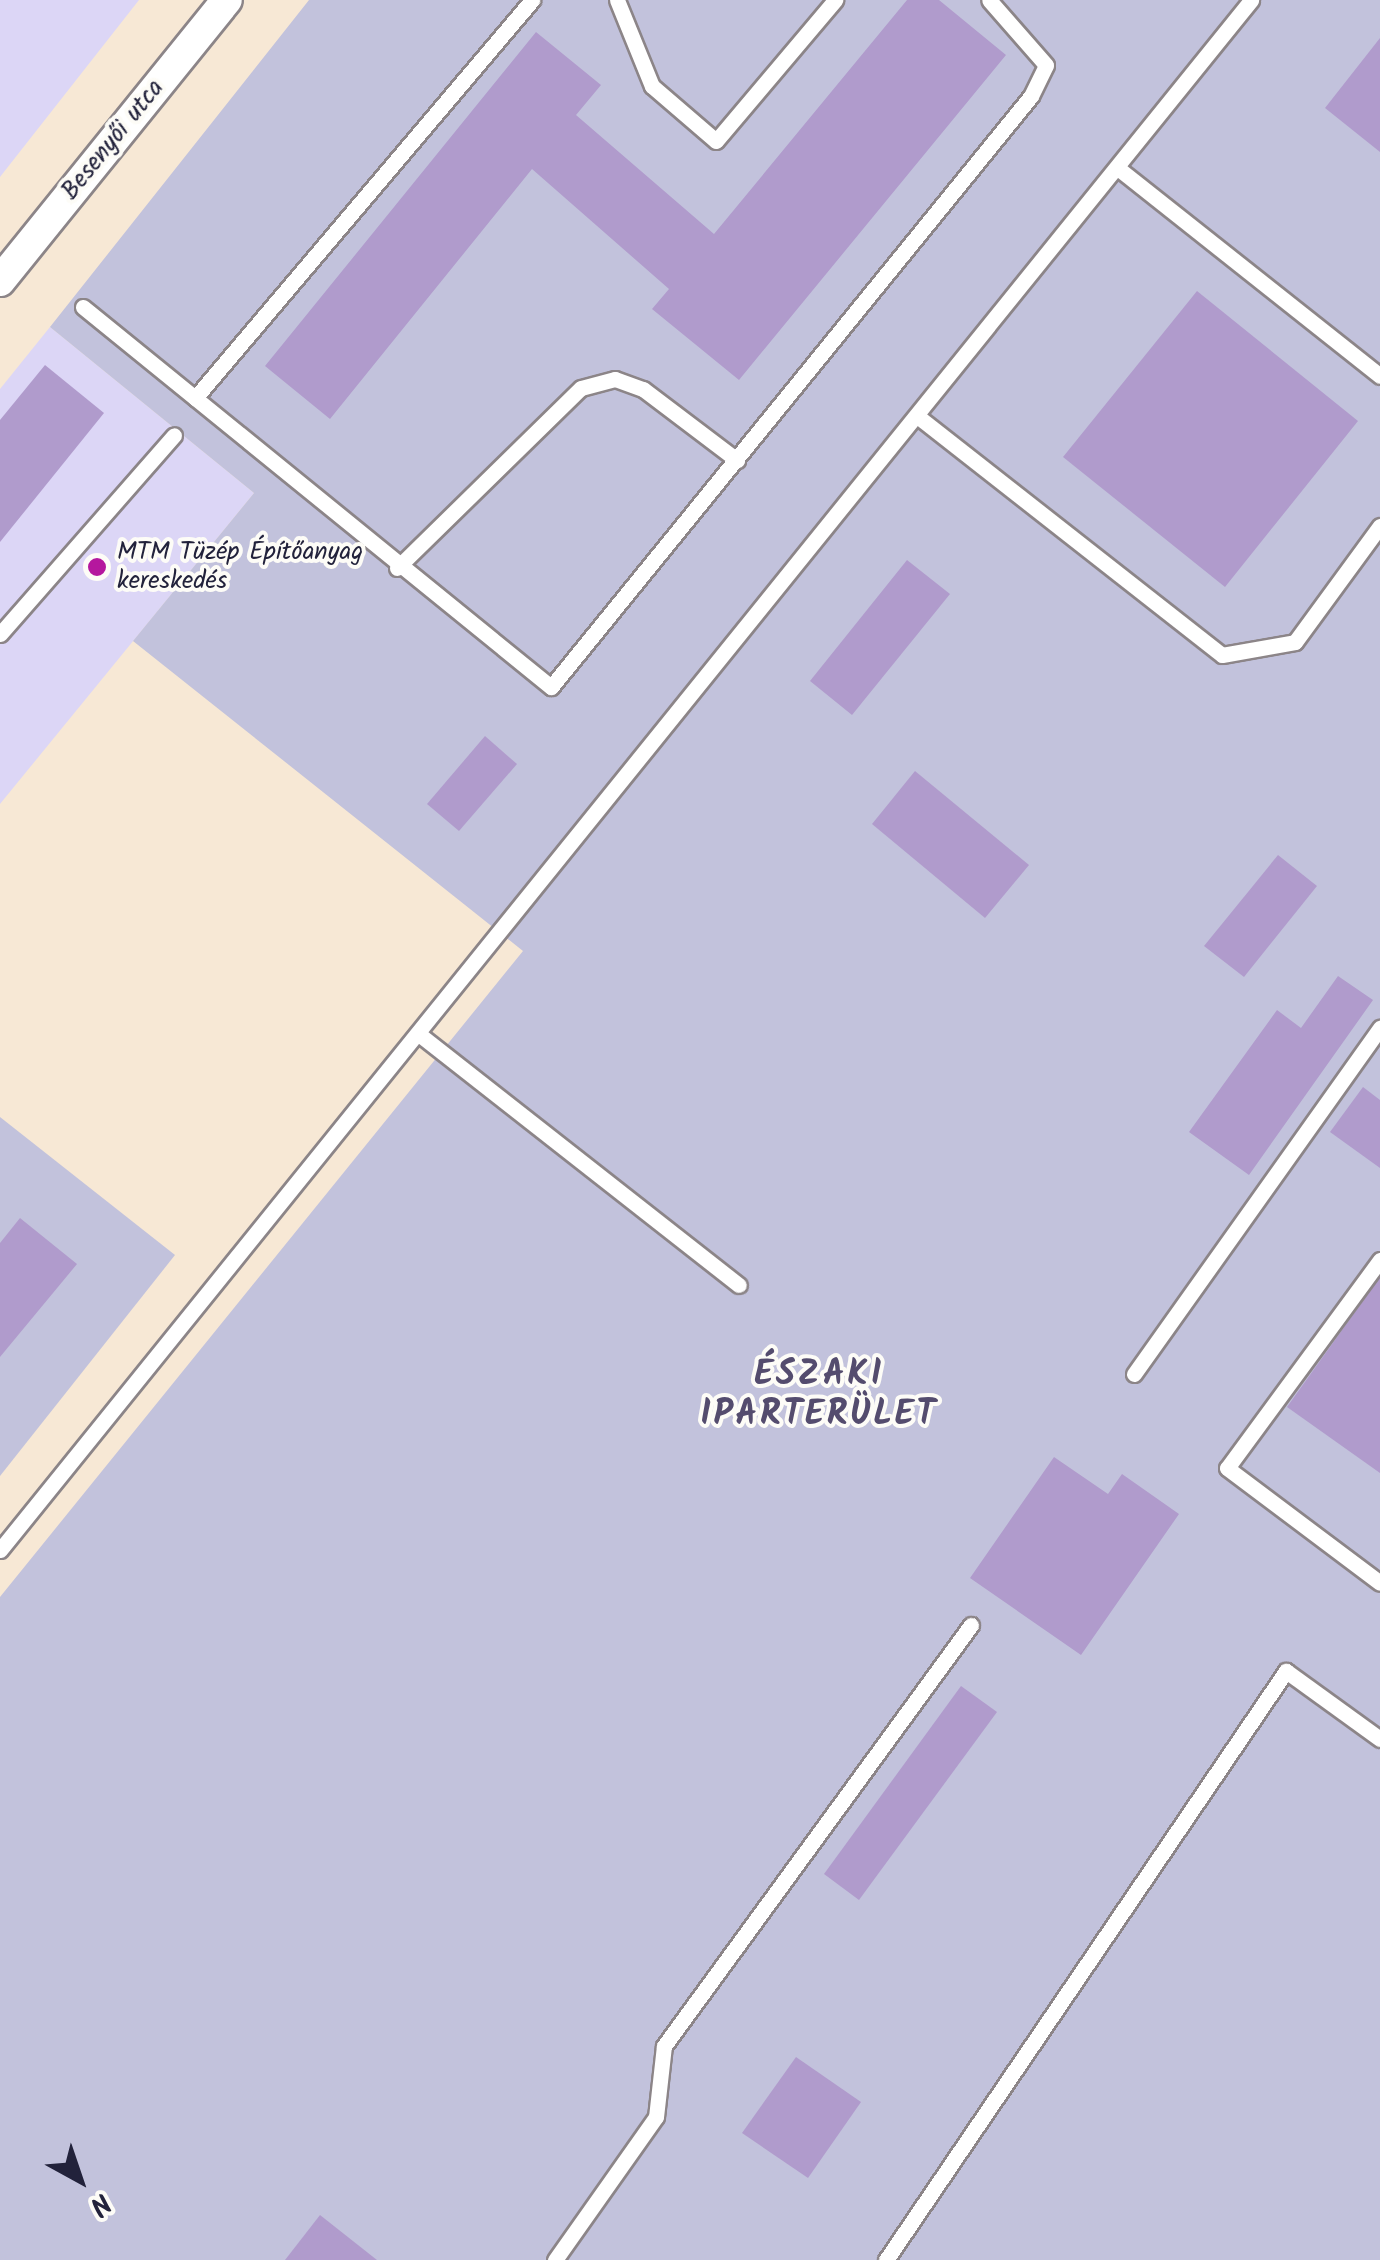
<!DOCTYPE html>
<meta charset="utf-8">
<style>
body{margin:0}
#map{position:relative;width:1380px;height:2260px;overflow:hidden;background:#f7e8d5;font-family:Kalam,sans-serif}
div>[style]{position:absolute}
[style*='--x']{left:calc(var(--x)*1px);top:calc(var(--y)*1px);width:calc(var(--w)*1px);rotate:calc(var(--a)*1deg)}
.built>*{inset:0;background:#dcd6f6}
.industrial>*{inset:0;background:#c2c2dc}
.building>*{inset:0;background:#b09bcc}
.roads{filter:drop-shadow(2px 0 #8c8588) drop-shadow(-2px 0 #8c8588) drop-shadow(0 2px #8c8588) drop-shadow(0 -2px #8c8588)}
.lane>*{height:15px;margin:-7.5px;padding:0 7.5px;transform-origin:7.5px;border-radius:7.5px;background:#fff}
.street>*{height:30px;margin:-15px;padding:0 15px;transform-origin:15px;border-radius:15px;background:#fff}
.dots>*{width:28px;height:28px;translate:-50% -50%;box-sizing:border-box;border:5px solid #fdfcf7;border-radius:50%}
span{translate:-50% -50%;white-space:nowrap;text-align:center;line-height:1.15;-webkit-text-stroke:8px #fdfcf7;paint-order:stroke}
.street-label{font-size:25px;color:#22223b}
.poi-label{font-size:25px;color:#22223b}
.left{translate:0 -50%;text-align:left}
.district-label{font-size:35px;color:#544c6e;font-weight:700;letter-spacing:2.5px}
.north{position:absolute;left:30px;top:2130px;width:100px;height:100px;-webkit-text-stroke:8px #fdfcf7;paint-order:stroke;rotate:140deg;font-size:28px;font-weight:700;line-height:40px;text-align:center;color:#22223b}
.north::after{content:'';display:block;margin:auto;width:35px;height:45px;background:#22223b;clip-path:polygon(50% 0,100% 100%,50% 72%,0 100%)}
</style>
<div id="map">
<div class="built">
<div style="clip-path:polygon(0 0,139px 0,0 177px)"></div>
<div style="clip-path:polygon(50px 327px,254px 493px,0 804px,0 389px)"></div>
</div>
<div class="industrial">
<div style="clip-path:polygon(309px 0,1380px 0,1380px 2260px,0 2260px,0 1597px,523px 951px,133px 641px,254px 493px,50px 327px)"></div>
<div style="clip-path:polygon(0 1117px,175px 1255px,0 1476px)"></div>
</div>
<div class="building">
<div style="clip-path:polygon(907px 0,939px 0,1006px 55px,739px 380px,652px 309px,669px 289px,532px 169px,330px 419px,265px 366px,536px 32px,601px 85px,576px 115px,714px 234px)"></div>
<div style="clip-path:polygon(1380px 38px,1380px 152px,1325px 108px)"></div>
<div style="clip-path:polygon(1197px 291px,1358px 421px,1225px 587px,1063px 457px)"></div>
<div style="clip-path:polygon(45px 365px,104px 413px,0 542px,0 420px)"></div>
<div style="clip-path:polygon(907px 560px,950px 594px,852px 715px,810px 681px)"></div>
<div style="clip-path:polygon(485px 736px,517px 764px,459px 831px,427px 804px)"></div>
<div style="clip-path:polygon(915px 771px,1029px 865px,985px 918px,872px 824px)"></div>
<div style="clip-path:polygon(1278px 855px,1317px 886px,1244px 977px,1204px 946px)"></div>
<div style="clip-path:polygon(1338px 976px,1373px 1000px,1249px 1175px,1189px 1132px,1277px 1010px,1301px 1028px)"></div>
<div style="clip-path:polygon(1363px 1087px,1380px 1100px,1380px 1168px,1330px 1132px)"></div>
<div style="clip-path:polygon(20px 1218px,77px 1264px,0 1357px,0 1243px)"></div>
<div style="clip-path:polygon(1380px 1277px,1380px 1473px,1287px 1407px)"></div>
<div style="clip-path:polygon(1054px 1457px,1108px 1494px,1122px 1474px,1179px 1514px,1081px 1655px,970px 1578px)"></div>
<div style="clip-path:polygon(961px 1686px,997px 1712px,859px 1900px,824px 1874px)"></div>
<div style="clip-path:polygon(796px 2057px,861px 2102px,808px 2178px,742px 2133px)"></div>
<div style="clip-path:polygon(320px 2215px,377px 2260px,285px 2260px)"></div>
</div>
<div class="roads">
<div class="lane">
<div style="--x:617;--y:0;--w:93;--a:67.9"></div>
<div style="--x:652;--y:86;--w:84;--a:40.7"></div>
<div style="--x:716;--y:141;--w:185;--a:-49.8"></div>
<div style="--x:1119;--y:169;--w:333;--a:38.4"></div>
<div style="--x:83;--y:307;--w:603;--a:39.08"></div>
<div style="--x:551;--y:687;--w:761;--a:-50.92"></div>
<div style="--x:1031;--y:96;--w:34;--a:-64"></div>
<div style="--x:1046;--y:65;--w:86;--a:-131.2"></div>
<div style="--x:195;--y:398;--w:522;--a:-49.74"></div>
<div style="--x:921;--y:419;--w:382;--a:38.1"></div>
<div style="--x:1222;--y:655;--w:74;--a:-10.1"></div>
<div style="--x:1295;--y:642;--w:144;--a:-53.8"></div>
<div style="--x:397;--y:568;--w:257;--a:-44.4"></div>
<div style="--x:581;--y:388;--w:35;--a:-15"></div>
<div style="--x:615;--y:379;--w:30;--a:20"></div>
<div style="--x:643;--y:389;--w:118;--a:37.1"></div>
<div style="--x:0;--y:634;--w:264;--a:-48.8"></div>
<div style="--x:420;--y:1035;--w:405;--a:38.1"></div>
<div style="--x:1380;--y:1260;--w:258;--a:126.3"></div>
<div style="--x:1227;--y:1468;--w:191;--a:36.9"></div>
<div style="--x:1134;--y:1374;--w:425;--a:-54.6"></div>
<div style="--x:0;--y:1550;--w:1992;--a:-51.09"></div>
<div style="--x:555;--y:2260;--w:175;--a:-54.8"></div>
<div style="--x:656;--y:2117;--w:71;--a:-83.6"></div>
<div style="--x:664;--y:2046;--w:521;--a:-53.9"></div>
<div style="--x:886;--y:2260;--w:712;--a:-55.82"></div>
<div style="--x:1286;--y:1671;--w:116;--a:35.9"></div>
</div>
<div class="street">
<div style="--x:0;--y:281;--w:361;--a:-51.1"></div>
</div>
</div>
<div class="dots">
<div style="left:97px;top:567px;background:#b5179e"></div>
</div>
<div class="street-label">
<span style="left:113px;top:140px;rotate:-51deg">Besenyői utca</span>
</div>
<div class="poi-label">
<span class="left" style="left:117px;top:567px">MTM Tüzép Építőanyag<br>kereskedés</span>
</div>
<div class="district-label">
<span style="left:819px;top:1395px">ÉSZAKI<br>IPARTERÜLET</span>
</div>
<div class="north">N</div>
</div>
